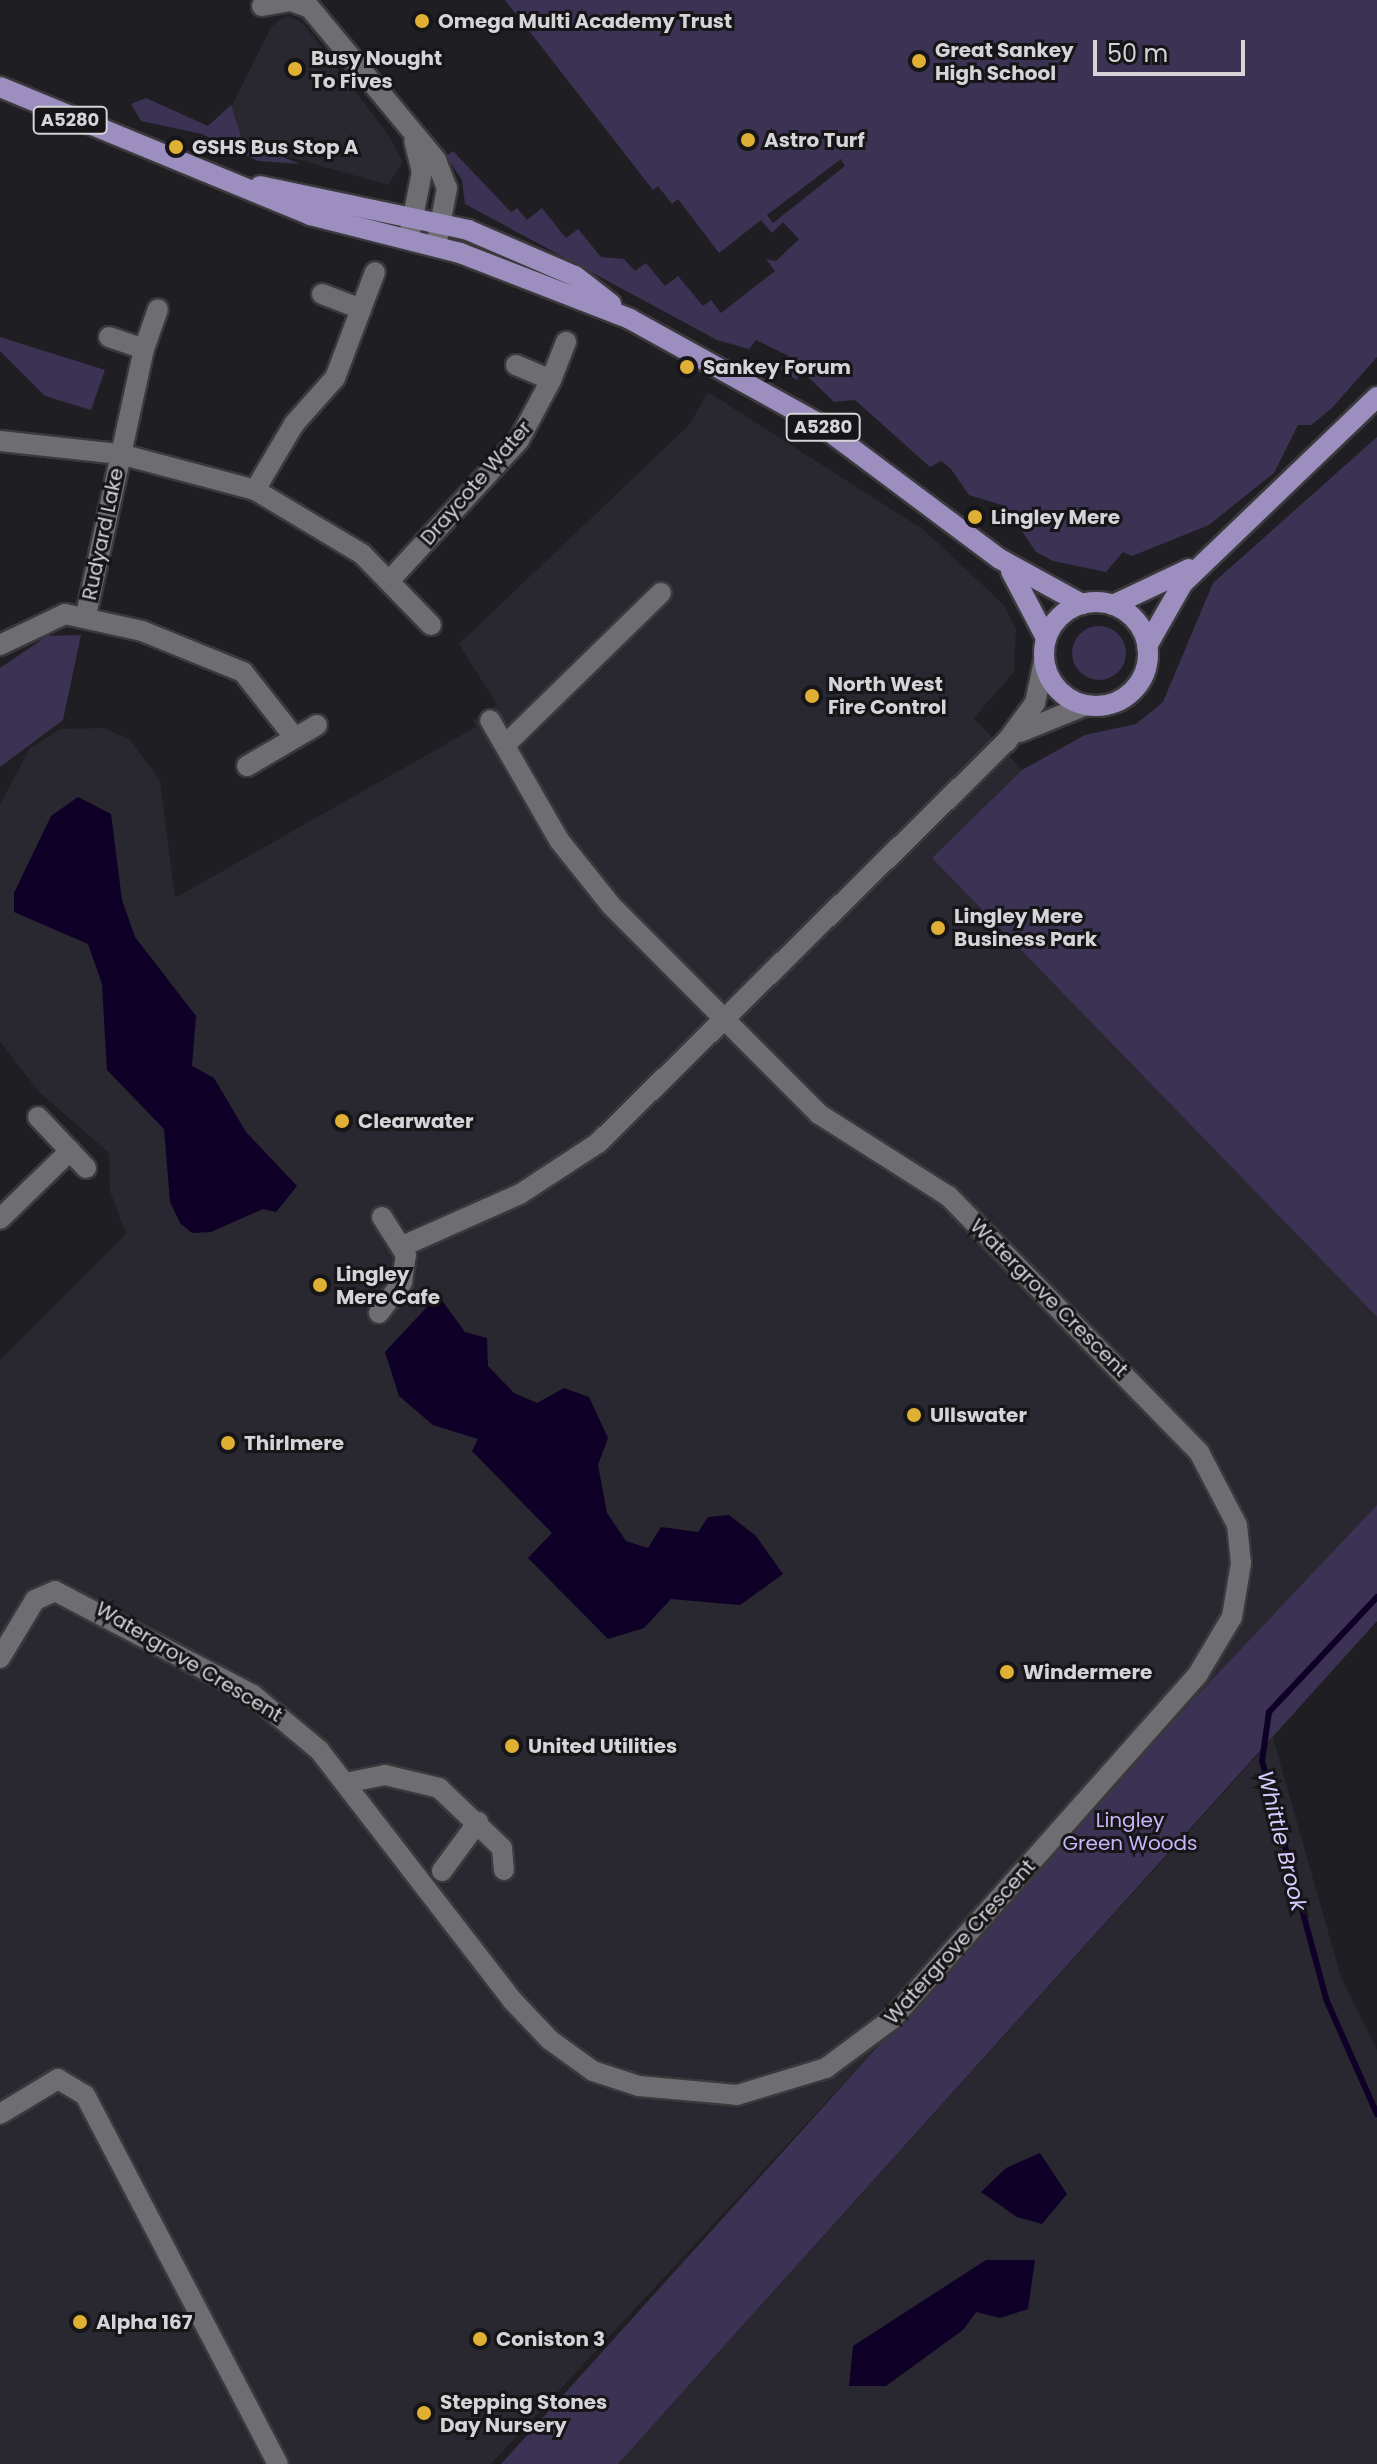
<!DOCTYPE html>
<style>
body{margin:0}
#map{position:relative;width:1377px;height:2464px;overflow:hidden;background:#1f1e22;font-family:Poppins,sans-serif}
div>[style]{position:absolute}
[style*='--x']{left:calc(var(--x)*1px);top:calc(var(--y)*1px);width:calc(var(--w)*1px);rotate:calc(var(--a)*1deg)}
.built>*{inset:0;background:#29272f}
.green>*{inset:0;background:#3c3254}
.round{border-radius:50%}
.water>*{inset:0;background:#0f0028}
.stream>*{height:6px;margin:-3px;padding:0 3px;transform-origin:3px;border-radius:3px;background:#0f0028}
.roads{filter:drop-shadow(2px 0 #3a393c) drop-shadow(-2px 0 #3a393c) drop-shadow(0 2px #3a393c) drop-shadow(0 -2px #3a393c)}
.minor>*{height:20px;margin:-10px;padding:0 10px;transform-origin:10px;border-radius:10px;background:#6e6d71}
.major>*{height:20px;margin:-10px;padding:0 10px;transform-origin:10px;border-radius:10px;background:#9c8ebe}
.major>.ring{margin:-10px;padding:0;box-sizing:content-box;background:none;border:20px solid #9c8ebe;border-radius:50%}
.dots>*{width:22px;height:22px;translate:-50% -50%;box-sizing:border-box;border:4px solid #161518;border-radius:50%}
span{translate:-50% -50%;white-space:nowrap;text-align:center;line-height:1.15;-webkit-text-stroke:6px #161518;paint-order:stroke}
.shield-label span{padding:2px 6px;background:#161518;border:2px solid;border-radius:6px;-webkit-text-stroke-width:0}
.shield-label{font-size:18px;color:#d5d5d7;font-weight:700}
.poi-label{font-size:20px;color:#d5d5d7;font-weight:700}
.left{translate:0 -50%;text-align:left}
.street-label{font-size:20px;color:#d5d5d7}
.park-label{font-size:20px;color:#c8b6fa}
.water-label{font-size:22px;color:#d7cafe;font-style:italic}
.scale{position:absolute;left:1093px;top:40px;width:152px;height:36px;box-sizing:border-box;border:4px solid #d5d5d7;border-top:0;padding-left:10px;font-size:24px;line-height:28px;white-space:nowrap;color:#d5d5d7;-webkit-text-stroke:6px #161518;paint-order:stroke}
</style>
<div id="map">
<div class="built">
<div style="clip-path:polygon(287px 15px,303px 23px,388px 134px,403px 162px,388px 185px,240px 143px,229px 111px,271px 27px)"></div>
<div style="clip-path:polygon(708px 392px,924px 530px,1004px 605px,1016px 629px,1014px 672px,974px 718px,1022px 770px,933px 858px,1377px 1317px,1377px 1508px,491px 2464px,0 2464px,0 1360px,126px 1234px,110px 1191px,109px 1153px,38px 1091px,0 1041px,0 805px,29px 749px,60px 729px,105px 728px,130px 740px,160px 781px,175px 898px,476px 727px,473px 720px,497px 705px,459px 644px,689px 425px)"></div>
<div style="clip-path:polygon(1273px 1738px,1341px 1977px,1377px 2050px,1377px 2464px,618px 2464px)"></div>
</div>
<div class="green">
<div style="clip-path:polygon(evenodd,505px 0,1377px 0,1377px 357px,1332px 408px,1311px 425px,1298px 425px,1274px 473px,1209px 525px,1132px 556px,1123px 552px,1106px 572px,1053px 561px,1036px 552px,1005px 506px,969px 495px,951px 469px,941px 461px,930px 467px,855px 400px,834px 402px,801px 370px,797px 380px,773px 365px,789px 356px,756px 340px,749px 349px,717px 340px,465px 204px,462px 180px,446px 156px,453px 151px,511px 212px,517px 208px,527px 220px,542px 208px,566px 238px,578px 229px,601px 257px,624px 259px,635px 271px,646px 263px,665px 286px,678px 276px,703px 306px,711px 300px,721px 313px,775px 271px,766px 259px,776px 261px,799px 239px,783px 222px,772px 233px,761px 220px,719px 253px,678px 199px,672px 204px,658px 186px,653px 190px,505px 0,841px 159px,845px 166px,773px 223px,767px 215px,841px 159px)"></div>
<div style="clip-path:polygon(146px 98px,208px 126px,231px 105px,242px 140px,300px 164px,258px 161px,202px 134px,141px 121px,131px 104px)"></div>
<div style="clip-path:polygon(0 337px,105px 370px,91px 410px,45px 396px,0 351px)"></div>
<div style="clip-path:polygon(1377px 437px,1377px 1317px,932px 858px,1022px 770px,1085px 735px,1136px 724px,1163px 702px,1213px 583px)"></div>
<div class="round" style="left:1072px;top:626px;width:54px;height:54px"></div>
<div style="clip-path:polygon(81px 635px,63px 720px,0 767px,0 668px,47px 636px)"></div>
<div style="clip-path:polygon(1377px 1505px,1377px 1621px,618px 2464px,501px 2464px,1138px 1758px)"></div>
</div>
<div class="water">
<div style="clip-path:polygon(78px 797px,111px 814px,122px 900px,135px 937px,196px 1016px,192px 1066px,214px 1078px,246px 1132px,297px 1186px,276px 1212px,263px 1209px,211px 1232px,192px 1233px,180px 1223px,170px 1202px,164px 1129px,107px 1070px,102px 984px,88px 944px,14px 912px,14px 893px,51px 816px)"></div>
<div style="clip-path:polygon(438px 1295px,465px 1332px,487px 1338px,488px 1366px,514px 1393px,537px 1403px,564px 1388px,589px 1397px,608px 1438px,598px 1465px,607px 1513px,626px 1541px,648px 1548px,661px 1527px,698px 1532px,708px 1517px,729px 1515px,756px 1536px,783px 1574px,740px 1605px,671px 1599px,644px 1628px,608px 1639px,528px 1558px,552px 1533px,472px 1451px,478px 1439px,433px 1425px,399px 1396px,385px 1352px)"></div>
<div style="clip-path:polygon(1040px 2153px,1067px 2194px,1042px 2224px,1017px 2217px,981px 2192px,1006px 2168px)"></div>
<div style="clip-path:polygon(986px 2260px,1035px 2260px,1028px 2309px,1000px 2318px,976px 2312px,963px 2330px,886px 2386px,849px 2386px,853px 2346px)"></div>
</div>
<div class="stream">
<div style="--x:1377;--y:1597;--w:158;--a:133.2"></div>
<div style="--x:1269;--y:1712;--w:49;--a:98.1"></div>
<div style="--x:1262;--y:1761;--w:246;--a:74.9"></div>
<div style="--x:1326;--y:1999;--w:126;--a:66.1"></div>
</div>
<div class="roads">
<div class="minor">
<div style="--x:262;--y:6;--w:29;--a:-10"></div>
<div style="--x:291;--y:1;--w:20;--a:20"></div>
<div style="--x:310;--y:8;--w:197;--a:50.3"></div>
<div style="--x:436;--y:160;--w:30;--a:69"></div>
<div style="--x:447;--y:188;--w:59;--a:100.7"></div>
<div style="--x:409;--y:237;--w:66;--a:-78.7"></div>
<div style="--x:422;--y:172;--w:32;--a:-104"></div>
<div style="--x:322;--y:294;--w:42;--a:21"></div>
<div style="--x:144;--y:349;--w:42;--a:-70.7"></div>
<div style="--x:516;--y:365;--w:38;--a:23"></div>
<div style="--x:551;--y:380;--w:41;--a:-68.5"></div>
<div style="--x:0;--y:441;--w:121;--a:6.2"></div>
<div style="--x:120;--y:454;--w:140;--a:14.9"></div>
<div style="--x:255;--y:490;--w:125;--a:30.9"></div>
<div style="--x:362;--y:554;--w:99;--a:45.8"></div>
<div style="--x:255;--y:490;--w:77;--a:-59.4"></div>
<div style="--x:294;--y:424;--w:62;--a:-48.3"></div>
<div style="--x:335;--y:378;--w:113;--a:-69.3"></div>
<div style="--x:390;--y:580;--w:190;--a:-47.3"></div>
<div style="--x:519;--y:440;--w:68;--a:-61.9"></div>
<div style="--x:86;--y:615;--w:272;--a:-77.7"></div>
<div style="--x:144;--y:349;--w:37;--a:-161"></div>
<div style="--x:0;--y:645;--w:72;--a:-25.5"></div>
<div style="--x:65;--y:614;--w:79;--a:12.4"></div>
<div style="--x:142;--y:631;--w:109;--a:22.1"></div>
<div style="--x:243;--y:672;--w:84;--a:51.8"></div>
<div style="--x:1020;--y:732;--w:71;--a:-22.2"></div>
<div style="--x:505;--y:745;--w:218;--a:-44.3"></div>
<div style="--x:247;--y:766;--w:81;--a:-30.4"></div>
<div style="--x:38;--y:1117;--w:70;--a:46.7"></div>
<div style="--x:0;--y:1219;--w:98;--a:-44.2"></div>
<div style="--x:405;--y:1245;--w:126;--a:-23.9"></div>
<div style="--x:520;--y:1194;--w:93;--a:-33.2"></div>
<div style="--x:598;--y:1143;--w:573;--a:-44.51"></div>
<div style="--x:1007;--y:741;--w:47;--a:-53.6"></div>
<div style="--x:1035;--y:703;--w:43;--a:-77.9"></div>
<div style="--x:379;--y:1313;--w:39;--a:-53"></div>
<div style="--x:402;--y:1282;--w:27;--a:-82"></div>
<div style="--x:406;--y:1255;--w:45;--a:-122.3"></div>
<div style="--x:0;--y:1658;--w:68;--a:-58.9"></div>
<div style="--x:35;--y:1600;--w:22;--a:-24"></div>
<div style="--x:55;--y:1591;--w:224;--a:27.7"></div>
<div style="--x:253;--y:1695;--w:86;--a:39.8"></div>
<div style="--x:319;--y:1750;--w:316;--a:52.3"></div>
<div style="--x:512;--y:2000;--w:55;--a:46.5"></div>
<div style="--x:550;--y:2040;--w:53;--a:35.8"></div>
<div style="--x:593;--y:2071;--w:48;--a:18.1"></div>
<div style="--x:639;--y:2086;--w:98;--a:5.2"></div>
<div style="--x:737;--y:2095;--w:93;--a:-16.9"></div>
<div style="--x:826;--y:2068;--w:82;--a:-36.6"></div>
<div style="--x:892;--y:2019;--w:461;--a:-48.4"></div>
<div style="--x:1198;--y:1674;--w:66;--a:-59.2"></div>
<div style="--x:1232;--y:1617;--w:55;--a:-80.5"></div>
<div style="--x:1241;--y:1563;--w:38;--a:-96"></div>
<div style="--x:1237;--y:1525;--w:82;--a:-117.5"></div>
<div style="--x:1199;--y:1452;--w:359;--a:-134.4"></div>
<div style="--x:948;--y:1196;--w:153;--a:-147.6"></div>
<div style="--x:819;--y:1114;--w:296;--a:-134.9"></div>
<div style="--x:610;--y:904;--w:82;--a:-128.6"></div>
<div style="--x:559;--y:840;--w:138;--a:-119.9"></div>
<div style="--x:345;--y:1783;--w:41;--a:-11.3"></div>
<div style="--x:385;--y:1775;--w:56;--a:13.5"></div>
<div style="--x:439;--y:1788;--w:87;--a:43.6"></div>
<div style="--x:502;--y:1848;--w:22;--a:85"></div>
<div style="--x:442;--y:1871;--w:61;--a:-53.7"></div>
<div style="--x:0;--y:2114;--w:68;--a:-31.1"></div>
<div style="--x:58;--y:2079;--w:31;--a:31"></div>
<div style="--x:85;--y:2095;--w:416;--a:62.4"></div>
</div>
<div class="major">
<div style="--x:0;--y:87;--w:335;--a:22.4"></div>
<div style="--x:310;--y:215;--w:155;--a:14.2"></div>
<div style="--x:460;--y:253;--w:182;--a:21.2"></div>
<div style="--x:630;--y:319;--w:215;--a:29"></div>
<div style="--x:818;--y:423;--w:227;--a:36.8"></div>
<div style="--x:1000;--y:559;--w:94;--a:28.8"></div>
<div style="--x:260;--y:186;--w:213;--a:11.9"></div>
<div style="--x:468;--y:230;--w:116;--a:23.3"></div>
<div style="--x:575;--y:276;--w:46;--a:37.9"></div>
<div style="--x:1011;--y:571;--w:76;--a:62.4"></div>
<div class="ring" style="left:1044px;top:602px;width:84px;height:84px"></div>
<div style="--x:1113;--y:605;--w:84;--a:-25.3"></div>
<div style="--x:1147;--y:646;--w:73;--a:-60.3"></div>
<div style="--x:1183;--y:583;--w:269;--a:-43.8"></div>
</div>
</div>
<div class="dots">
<div style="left:422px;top:21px;background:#dfb034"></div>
<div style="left:919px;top:61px;background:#dfb034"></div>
<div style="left:295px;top:69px;background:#dfb034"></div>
<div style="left:748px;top:140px;background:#dfb034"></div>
<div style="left:176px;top:147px;background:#dfb034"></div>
<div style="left:687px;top:367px;background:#dfb034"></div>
<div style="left:975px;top:517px;background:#dfb034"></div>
<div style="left:812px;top:696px;background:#dfb034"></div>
<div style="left:938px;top:928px;background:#dfb034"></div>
<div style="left:342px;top:1121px;background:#dfb034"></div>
<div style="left:320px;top:1285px;background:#dfb034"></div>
<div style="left:914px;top:1415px;background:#dfb034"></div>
<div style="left:228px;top:1443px;background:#dfb034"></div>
<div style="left:1007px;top:1672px;background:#dfb034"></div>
<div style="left:512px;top:1746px;background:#dfb034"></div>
<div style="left:80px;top:2322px;background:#dfb034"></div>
<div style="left:480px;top:2339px;background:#dfb034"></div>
<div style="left:424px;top:2413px;background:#dfb034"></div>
</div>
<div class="shield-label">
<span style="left:70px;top:120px">A5280</span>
<span style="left:823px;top:427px">A5280</span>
</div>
<div class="poi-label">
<span class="left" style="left:438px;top:21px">Omega Multi Academy Trust</span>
<span class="left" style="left:935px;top:62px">Great Sankey<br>High School</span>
<span class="left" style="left:311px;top:70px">Busy Nought<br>To Fives</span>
<span class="left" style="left:764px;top:140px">Astro Turf</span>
<span class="left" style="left:192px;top:147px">GSHS Bus Stop A</span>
<span class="left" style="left:703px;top:367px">Sankey Forum</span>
<span class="left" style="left:991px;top:517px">Lingley Mere</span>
<span class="left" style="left:828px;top:696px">North West<br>Fire Control</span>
<span class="left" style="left:954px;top:928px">Lingley Mere<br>Business Park</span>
<span class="left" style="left:358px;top:1121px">Clearwater</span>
<span class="left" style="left:336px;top:1286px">Lingley<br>Mere Cafe</span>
<span class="left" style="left:930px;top:1415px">Ullswater</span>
<span class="left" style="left:244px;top:1443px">Thirlmere</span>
<span class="left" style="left:1023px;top:1672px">Windermere</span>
<span class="left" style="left:528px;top:1746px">United Utilities</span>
<span class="left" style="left:96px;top:2322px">Alpha 167</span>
<span class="left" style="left:496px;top:2339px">Coniston 3</span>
<span class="left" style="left:440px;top:2414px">Stepping Stones<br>Day Nursery</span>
</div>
<div class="street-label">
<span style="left:476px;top:483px;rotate:-49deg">Draycote Water</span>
<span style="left:103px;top:534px;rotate:-78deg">Rudyard Lake</span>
<span style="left:1049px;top:1298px;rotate:45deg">Watergrove Crescent</span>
<span style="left:189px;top:1662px;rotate:31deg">Watergrove Crescent</span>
<span style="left:960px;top:1942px;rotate:-48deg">Watergrove Crescent</span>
</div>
<div class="park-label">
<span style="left:1130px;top:1832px">Lingley<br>Green Woods</span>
</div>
<div class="water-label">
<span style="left:1282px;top:1841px;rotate:76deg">Whittle Brook</span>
</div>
<div class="scale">50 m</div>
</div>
